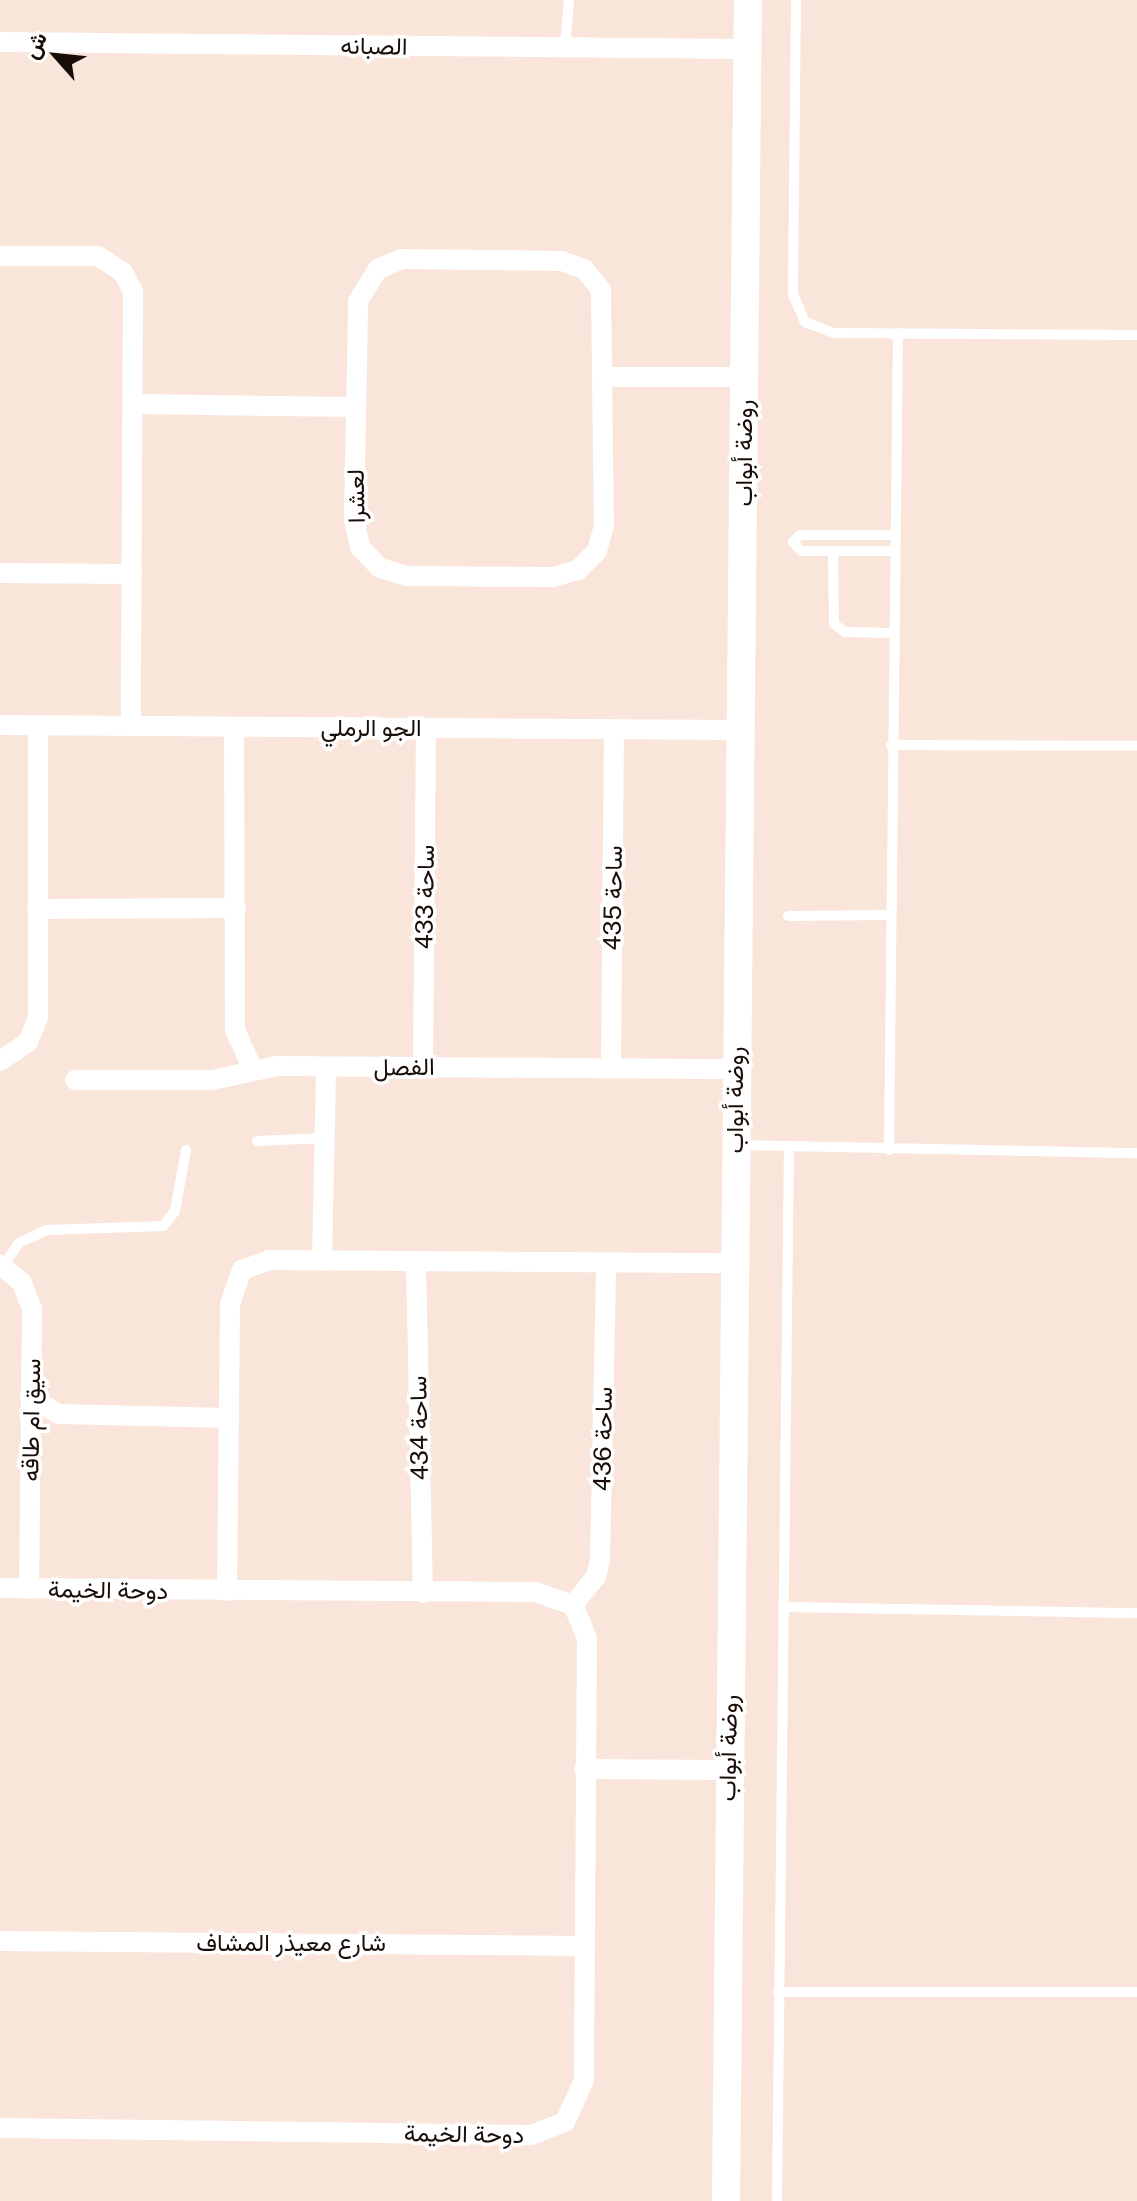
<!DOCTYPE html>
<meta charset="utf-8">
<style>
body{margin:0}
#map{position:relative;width:1137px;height:2201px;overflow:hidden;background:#fae5da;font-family:"Public Sans",Vazirmatn,sans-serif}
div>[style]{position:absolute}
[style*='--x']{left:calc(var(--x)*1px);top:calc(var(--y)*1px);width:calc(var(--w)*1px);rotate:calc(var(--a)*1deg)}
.lane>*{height:10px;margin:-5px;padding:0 5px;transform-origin:5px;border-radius:5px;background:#fff}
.street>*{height:20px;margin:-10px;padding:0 10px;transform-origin:10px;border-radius:10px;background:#fff}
.secondary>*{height:28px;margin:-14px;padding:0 14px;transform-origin:14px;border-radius:14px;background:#fff}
span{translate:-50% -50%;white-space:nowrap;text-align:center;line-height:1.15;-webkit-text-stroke:7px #fff;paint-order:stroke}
.street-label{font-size:24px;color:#180d07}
.north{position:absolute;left:16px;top:16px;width:80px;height:80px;-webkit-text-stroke:6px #fff;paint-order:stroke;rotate:297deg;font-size:22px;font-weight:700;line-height:32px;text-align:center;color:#180d07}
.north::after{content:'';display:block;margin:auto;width:28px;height:36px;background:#180d07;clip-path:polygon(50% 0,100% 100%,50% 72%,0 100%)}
</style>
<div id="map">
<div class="lane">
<div style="--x:796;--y:0;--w:294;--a:90.6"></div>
<div style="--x:793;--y:294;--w:30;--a:67"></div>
<div style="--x:805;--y:322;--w:31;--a:21"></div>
<div style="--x:834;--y:333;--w:303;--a:0.4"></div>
<div style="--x:565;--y:47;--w:47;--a:-85.1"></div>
<div style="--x:833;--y:551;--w:73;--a:89.2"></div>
<div style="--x:834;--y:624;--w:14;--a:36"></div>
<div style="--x:845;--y:632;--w:47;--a:1.2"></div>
<div style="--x:894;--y:551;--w:93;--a:180"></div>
<div style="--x:801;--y:551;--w:12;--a:-132"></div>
<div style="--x:793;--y:542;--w:10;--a:-45"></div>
<div style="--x:800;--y:535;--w:94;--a:0"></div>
<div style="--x:891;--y:745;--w:246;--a:0.2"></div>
<div style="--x:788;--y:916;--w:102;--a:-0.6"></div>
<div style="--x:257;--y:1141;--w:68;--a:-2.5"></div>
<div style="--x:739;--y:1145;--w:398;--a:1.2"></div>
<div style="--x:889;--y:1150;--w:817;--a:-89.37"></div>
<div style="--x:3;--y:1266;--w:28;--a:-55"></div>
<div style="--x:19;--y:1243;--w:31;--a:-25"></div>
<div style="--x:47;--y:1230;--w:116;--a:-2"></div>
<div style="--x:163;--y:1226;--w:19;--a:-51"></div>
<div style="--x:175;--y:1211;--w:62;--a:-79.8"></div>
<div style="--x:783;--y:1607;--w:354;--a:1"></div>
<div style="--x:778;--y:1992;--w:359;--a:0"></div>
<div style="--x:777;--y:2201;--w:1053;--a:-89.35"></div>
</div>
<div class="street">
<div style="--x:0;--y:42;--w:748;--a:0.54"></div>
<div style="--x:0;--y:256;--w:98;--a:0"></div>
<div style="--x:98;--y:256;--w:30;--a:33"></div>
<div style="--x:123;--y:272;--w:22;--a:63"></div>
<div style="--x:133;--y:292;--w:434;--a:90.3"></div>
<div style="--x:401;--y:259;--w:161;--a:0.7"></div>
<div style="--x:562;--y:261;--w:25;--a:21"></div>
<div style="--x:585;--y:270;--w:26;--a:51"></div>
<div style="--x:601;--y:290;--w:236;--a:89.3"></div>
<div style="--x:604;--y:526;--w:26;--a:106"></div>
<div style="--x:597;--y:551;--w:27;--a:135"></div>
<div style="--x:578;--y:570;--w:26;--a:164"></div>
<div style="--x:553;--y:577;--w:146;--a:-179.6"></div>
<div style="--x:407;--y:576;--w:28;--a:-163"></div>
<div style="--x:380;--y:568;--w:29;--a:-134"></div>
<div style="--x:360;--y:547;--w:29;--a:-102"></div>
<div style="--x:354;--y:519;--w:218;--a:-88.9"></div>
<div style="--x:358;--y:301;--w:38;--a:-58"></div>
<div style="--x:378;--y:269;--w:25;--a:-23"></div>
<div style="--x:604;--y:377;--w:141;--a:0"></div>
<div style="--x:134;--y:404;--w:222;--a:0.8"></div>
<div style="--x:0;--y:573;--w:132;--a:0.4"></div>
<div style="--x:0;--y:725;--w:743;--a:0.39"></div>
<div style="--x:234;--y:727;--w:303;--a:89.8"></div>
<div style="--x:235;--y:1030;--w:44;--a:65.8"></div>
<div style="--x:37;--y:909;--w:199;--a:-0.3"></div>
<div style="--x:0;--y:1061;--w:34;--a:-34"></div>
<div style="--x:28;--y:1042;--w:27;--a:-68"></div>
<div style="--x:38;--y:1017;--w:291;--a:-90"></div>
<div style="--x:423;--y:1066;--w:338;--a:-89.5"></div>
<div style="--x:611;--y:1067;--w:337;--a:-89.5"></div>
<div style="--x:75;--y:1080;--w:137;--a:0"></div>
<div style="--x:212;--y:1080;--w:66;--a:-12.2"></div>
<div style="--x:277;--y:1066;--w:457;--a:0.4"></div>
<div style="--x:322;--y:1261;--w:193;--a:-88.8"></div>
<div style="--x:416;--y:1262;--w:331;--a:88.8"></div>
<div style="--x:0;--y:1265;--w:28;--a:39"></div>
<div style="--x:22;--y:1283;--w:28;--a:69"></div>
<div style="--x:32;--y:1309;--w:280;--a:90.6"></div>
<div style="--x:30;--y:1397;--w:33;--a:31"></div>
<div style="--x:58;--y:1414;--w:171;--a:1.3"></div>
<div style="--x:0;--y:1588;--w:535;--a:0.43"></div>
<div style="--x:535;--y:1592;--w:40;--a:18.9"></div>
<div style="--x:573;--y:1605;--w:36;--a:67"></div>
<div style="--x:587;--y:1638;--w:442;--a:90.4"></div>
<div style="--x:584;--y:2080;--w:46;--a:114.3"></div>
<div style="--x:565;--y:2122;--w:36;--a:159"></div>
<div style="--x:531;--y:2135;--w:531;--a:-179.24"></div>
<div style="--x:227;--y:1591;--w:287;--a:-89.4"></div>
<div style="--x:230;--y:1304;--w:36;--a:-71"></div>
<div style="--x:242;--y:1270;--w:29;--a:-20"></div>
<div style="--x:269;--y:1260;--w:467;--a:0.4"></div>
<div style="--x:573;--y:1605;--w:36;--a:-51"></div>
<div style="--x:596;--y:1577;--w:18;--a:-77"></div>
<div style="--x:600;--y:1559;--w:295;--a:-88.8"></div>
<div style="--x:584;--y:1769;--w:144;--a:0.4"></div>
<div style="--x:0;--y:1941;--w:583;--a:0.49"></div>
</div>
<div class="secondary">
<div style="--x:726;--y:2201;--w:2201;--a:-89.43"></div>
</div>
<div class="street-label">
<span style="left:374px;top:46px;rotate:1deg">الصبانه</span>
<span style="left:744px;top:453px;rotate:-90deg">روضة أبواب</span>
<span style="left:356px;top:496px;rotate:-91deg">لعشرا</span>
<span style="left:371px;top:728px">الجو الرملي</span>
<span style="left:425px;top:897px;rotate:-89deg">ساحة 433</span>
<span style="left:613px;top:898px;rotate:-89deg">ساحة 435</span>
<span style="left:404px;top:1067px;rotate:-1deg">الفصل</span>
<span style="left:735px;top:1100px;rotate:-90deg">روضة أبواب</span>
<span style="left:31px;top:1420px;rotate:-89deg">سيق ام طاقه</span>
<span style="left:419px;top:1428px;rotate:-91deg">ساحة 434</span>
<span style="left:603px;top:1439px;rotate:-89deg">ساحة 436</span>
<span style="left:108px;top:1590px;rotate:1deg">دوحة الخيمة</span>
<span style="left:728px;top:1748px;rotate:-89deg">روضة أبواب</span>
<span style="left:291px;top:1943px">شارع معيذر المشاف</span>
<span style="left:464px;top:2134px;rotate:1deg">دوحة الخيمة</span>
</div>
<div class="north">ش</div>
</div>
